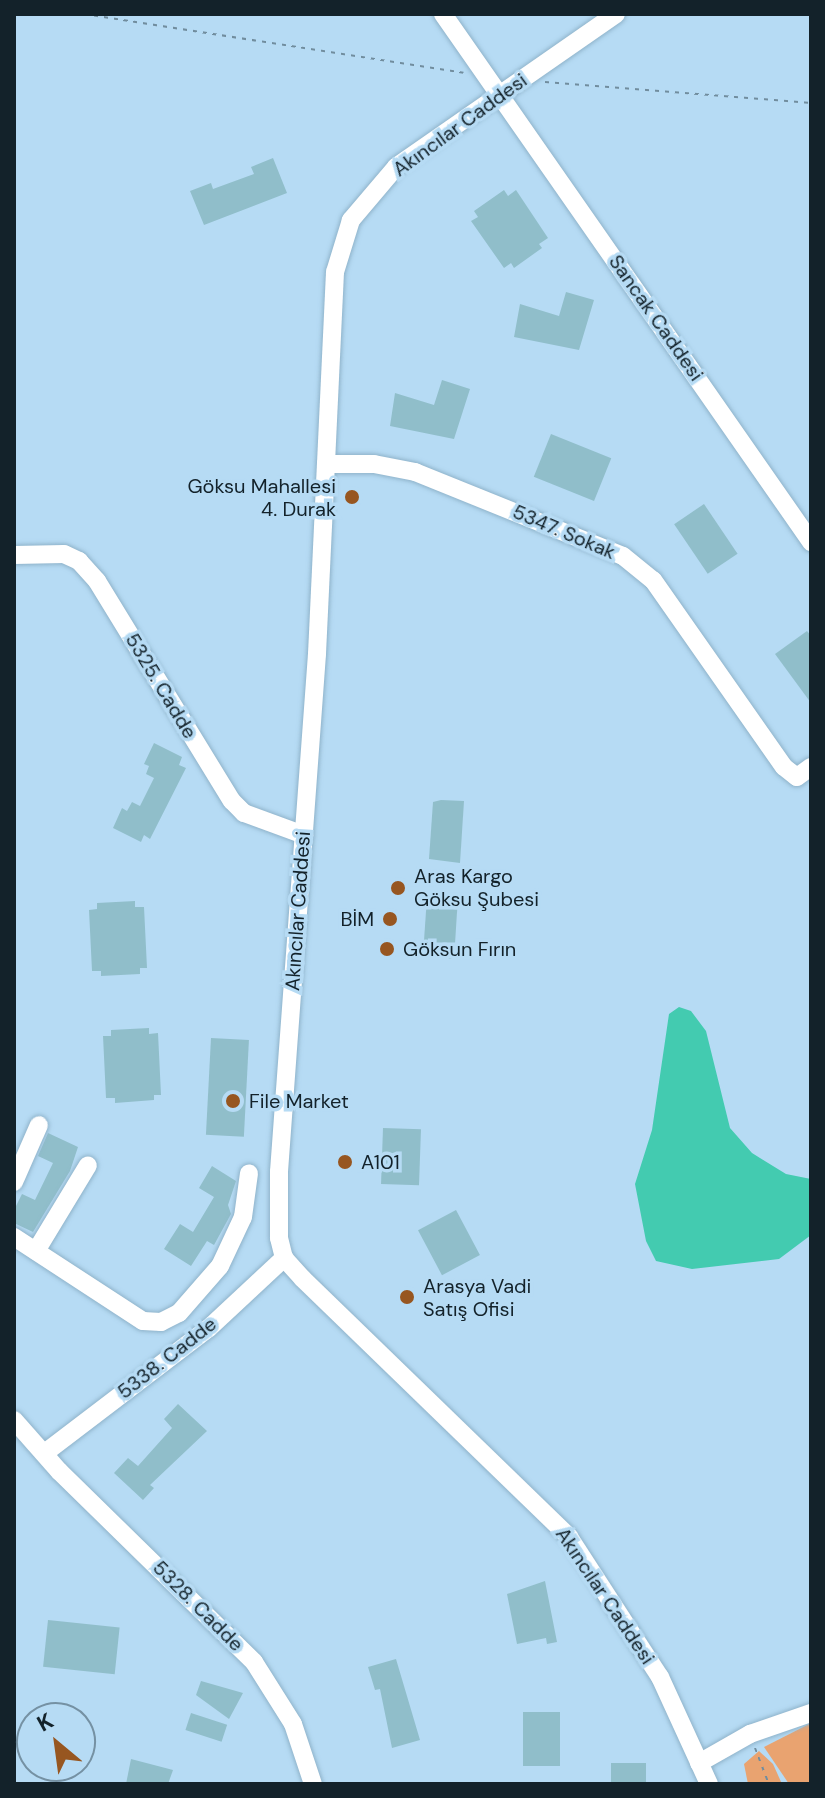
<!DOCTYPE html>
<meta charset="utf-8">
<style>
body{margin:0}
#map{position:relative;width:825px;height:1798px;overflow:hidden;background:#b6dbf4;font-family:"DM Sans",sans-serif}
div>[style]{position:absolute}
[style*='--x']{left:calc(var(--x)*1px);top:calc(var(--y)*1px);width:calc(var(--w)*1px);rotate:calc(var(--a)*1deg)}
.green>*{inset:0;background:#e9a370}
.water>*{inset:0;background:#43cbb0}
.building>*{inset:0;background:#90beca;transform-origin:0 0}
.path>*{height:2px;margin-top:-1px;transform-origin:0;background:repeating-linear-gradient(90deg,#718d9e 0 4px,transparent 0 10px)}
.roads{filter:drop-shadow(0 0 2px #8fb3ca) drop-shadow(0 0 2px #8fb3ca)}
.minor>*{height:18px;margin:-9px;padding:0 9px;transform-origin:9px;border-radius:9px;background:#fff}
.dots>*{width:22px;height:22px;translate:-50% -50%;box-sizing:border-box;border:4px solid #b6dbf4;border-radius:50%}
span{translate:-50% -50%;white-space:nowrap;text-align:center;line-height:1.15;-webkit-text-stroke:7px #b6dbf4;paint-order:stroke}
.street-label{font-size:20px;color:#13222a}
.poi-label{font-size:20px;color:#13222a}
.right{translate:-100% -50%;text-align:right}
.left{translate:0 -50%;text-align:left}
.frame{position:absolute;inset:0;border:16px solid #13222a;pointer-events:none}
.north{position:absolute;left:16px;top:1702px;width:80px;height:80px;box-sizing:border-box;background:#b6dbf4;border:2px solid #7591a3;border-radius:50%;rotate:331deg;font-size:22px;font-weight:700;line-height:32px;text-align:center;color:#13222a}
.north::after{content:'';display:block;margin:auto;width:28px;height:36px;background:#975620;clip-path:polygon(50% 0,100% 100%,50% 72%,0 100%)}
</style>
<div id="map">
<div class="green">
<div style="clip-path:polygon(811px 1723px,811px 1784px,789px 1784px,764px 1747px)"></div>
<div style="clip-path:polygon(759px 1751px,773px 1764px,782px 1784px,748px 1784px,744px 1764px)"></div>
</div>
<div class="water">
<div style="clip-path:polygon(679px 1007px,691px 1011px,706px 1031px,730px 1128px,752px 1153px,786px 1174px,811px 1179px,811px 1235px,779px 1259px,692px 1269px,656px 1261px,646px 1241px,635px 1184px,652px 1130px,669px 1014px)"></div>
</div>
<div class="building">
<div style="clip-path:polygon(273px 158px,287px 193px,204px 225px,190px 191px,211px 183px,213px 189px,254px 174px,251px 167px)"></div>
<div style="clip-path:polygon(504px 190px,508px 196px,516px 190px,548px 238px,539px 244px,542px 248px,514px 268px,511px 263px,504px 268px,471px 221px,478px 217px,474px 211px)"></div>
<div style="clip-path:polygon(566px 292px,594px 300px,579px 350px,514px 337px,520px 304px,559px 316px)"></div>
<div style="clip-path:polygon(442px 380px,470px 389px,454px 439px,390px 426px,395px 393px,434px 405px)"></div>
<div style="left:551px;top:434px;width:65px;height:46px;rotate:22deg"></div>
<div style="left:704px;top:504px;width:60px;height:36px;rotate:56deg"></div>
<div style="clip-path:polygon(807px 631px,811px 636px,811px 703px,775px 654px)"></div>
<div style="clip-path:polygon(154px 743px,182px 757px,179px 765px,186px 768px,150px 839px,144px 835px,141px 842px,113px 828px,122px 808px,127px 811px,132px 802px,140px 806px,154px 778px,146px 774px,149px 766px,144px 764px)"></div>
<div style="clip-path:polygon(441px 800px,464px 801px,460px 863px,429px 859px,433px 802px)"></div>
<div style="clip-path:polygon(435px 895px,458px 897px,454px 959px,423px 955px,427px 897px)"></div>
<div style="clip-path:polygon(135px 901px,135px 907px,144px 907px,147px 968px,140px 968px,140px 974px,101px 976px,101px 971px,92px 971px,89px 910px,97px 909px,97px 903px)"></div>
<div style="clip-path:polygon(149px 1028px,149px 1034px,158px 1033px,161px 1095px,154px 1095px,154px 1100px,115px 1103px,115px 1098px,106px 1098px,103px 1036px,111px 1036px,111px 1030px)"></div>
<div style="left:211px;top:1038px;width:38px;height:97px;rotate:3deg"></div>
<div style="left:383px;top:1128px;width:38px;height:56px;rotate:2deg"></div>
<div style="clip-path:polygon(48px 1133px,78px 1147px,70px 1171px,33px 1232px,14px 1223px,14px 1210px,22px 1194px,35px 1200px,53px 1163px,38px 1156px)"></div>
<div style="clip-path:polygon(212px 1166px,236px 1181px,228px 1205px,231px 1214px,214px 1245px,207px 1241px,191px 1266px,164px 1249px,180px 1224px,193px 1232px,214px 1197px,199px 1188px)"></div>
<div style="left:456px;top:1210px;width:51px;height:43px;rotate:62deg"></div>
<div style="clip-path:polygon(178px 1404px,207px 1431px,150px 1485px,154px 1488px,143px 1500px,114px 1473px,128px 1458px,138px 1466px,172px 1428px,164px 1419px)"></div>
<div style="clip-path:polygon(545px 1581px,557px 1642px,547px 1644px,546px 1638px,517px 1644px,507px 1594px)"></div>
<div style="left:48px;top:1620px;width:72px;height:47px;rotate:6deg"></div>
<div style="clip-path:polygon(396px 1659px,420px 1740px,392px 1748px,380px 1689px,375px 1690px,368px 1667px)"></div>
<div style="clip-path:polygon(201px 1681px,243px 1693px,229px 1719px,196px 1695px)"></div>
<div style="left:523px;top:1712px;width:37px;height:54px"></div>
<div style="left:191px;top:1713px;width:38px;height:18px;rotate:18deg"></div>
<div style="clip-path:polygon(131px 1759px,173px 1770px,168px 1784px,126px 1784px)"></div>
<div style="left:646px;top:1763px;width:21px;height:35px;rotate:90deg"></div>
</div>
<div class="path">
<div style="--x:84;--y:14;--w:384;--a:8.8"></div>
<div style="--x:545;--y:82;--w:267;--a:4.5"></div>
<div style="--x:755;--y:1748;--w:39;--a:69"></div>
</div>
<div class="roads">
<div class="minor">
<div style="--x:443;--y:14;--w:644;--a:55.12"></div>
<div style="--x:616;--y:14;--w:268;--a:145.2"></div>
<div style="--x:396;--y:167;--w:70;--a:130.3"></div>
<div style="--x:351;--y:220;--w:54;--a:107.1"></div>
<div style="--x:335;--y:272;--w:382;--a:92.7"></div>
<div style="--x:317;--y:654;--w:519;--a:94.2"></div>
<div style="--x:279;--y:1172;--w:66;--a:90"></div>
<div style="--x:279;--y:1238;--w:21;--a:76"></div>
<div style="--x:284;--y:1258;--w:28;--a:48"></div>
<div style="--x:303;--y:1279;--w:371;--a:44.1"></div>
<div style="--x:569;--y:1537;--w:167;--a:57"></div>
<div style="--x:660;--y:1677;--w:118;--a:65.4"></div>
<div style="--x:326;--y:464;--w:48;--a:0"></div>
<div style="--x:374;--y:464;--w:42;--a:11"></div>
<div style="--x:415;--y:472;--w:224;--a:22"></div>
<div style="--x:623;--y:556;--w:38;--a:39"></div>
<div style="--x:653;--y:580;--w:228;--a:55"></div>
<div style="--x:784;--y:767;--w:16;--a:38"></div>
<div style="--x:797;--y:777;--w:17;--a:-36"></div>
<div style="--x:14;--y:555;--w:50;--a:-1.1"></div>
<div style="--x:64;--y:554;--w:17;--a:25"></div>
<div style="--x:79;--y:561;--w:27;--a:48"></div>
<div style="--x:97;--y:581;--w:258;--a:58.5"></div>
<div style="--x:232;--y:801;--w:17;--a:45"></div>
<div style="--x:244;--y:813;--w:64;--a:20.1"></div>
<div style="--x:14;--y:1182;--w:62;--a:-66.3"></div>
<div style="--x:14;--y:1237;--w:154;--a:33.1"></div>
<div style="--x:143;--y:1321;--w:18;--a:3"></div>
<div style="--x:161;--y:1322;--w:20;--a:-27"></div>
<div style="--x:179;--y:1313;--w:62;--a:-48.9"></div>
<div style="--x:220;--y:1266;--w:54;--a:-64.9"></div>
<div style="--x:243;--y:1217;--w:44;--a:-82.2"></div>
<div style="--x:36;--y:1251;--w:100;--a:-58.8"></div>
<div style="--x:14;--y:1420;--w:68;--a:48.6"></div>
<div style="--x:59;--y:1471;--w:273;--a:44.4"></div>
<div style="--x:254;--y:1662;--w:73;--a:57.8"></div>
<div style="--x:293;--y:1724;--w:63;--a:71.6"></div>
<div style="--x:46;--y:1452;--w:205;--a:-37.3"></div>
<div style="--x:209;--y:1328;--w:103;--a:-43"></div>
<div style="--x:699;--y:1763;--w:59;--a:-29.6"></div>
<div style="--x:750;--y:1734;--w:65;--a:-19"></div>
</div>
</div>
<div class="dots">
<div style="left:352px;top:497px;background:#975620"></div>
<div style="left:398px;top:888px;background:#975620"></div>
<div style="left:390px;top:919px;background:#975620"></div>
<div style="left:387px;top:949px;background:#975620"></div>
<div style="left:233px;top:1101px;background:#975620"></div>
<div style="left:345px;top:1162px;background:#975620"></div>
<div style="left:407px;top:1297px;background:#975620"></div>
</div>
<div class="street-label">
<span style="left:460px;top:125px;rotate:-36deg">Akıncılar Caddesi</span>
<span style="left:656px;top:318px;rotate:55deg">Sancak Caddesi</span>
<span style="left:564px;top:532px;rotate:23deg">5347. Sokak</span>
<span style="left:161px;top:686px;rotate:59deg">5325. Cadde</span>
<span style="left:298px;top:911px;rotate:-86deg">Akıncılar Caddesi</span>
<span style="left:167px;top:1358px;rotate:-38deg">5338. Cadde</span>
<span style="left:605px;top:1596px;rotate:56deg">Akıncılar Caddesi</span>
<span style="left:198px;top:1606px;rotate:45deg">5328. Cadde</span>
</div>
<div class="poi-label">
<span class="right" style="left:336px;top:498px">Göksu Mahallesi<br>4. Durak</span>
<span class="left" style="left:414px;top:888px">Aras Kargo<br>Göksu Şubesi</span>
<span class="right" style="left:374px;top:919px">BİM</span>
<span class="left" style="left:403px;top:949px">Göksun Fırın</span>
<span class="left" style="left:249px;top:1101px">File Market</span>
<span class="left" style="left:361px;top:1162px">A101</span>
<span class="left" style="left:423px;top:1298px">Arasya Vadi<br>Satış Ofisi</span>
</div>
<div class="frame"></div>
<div class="north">K</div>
</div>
